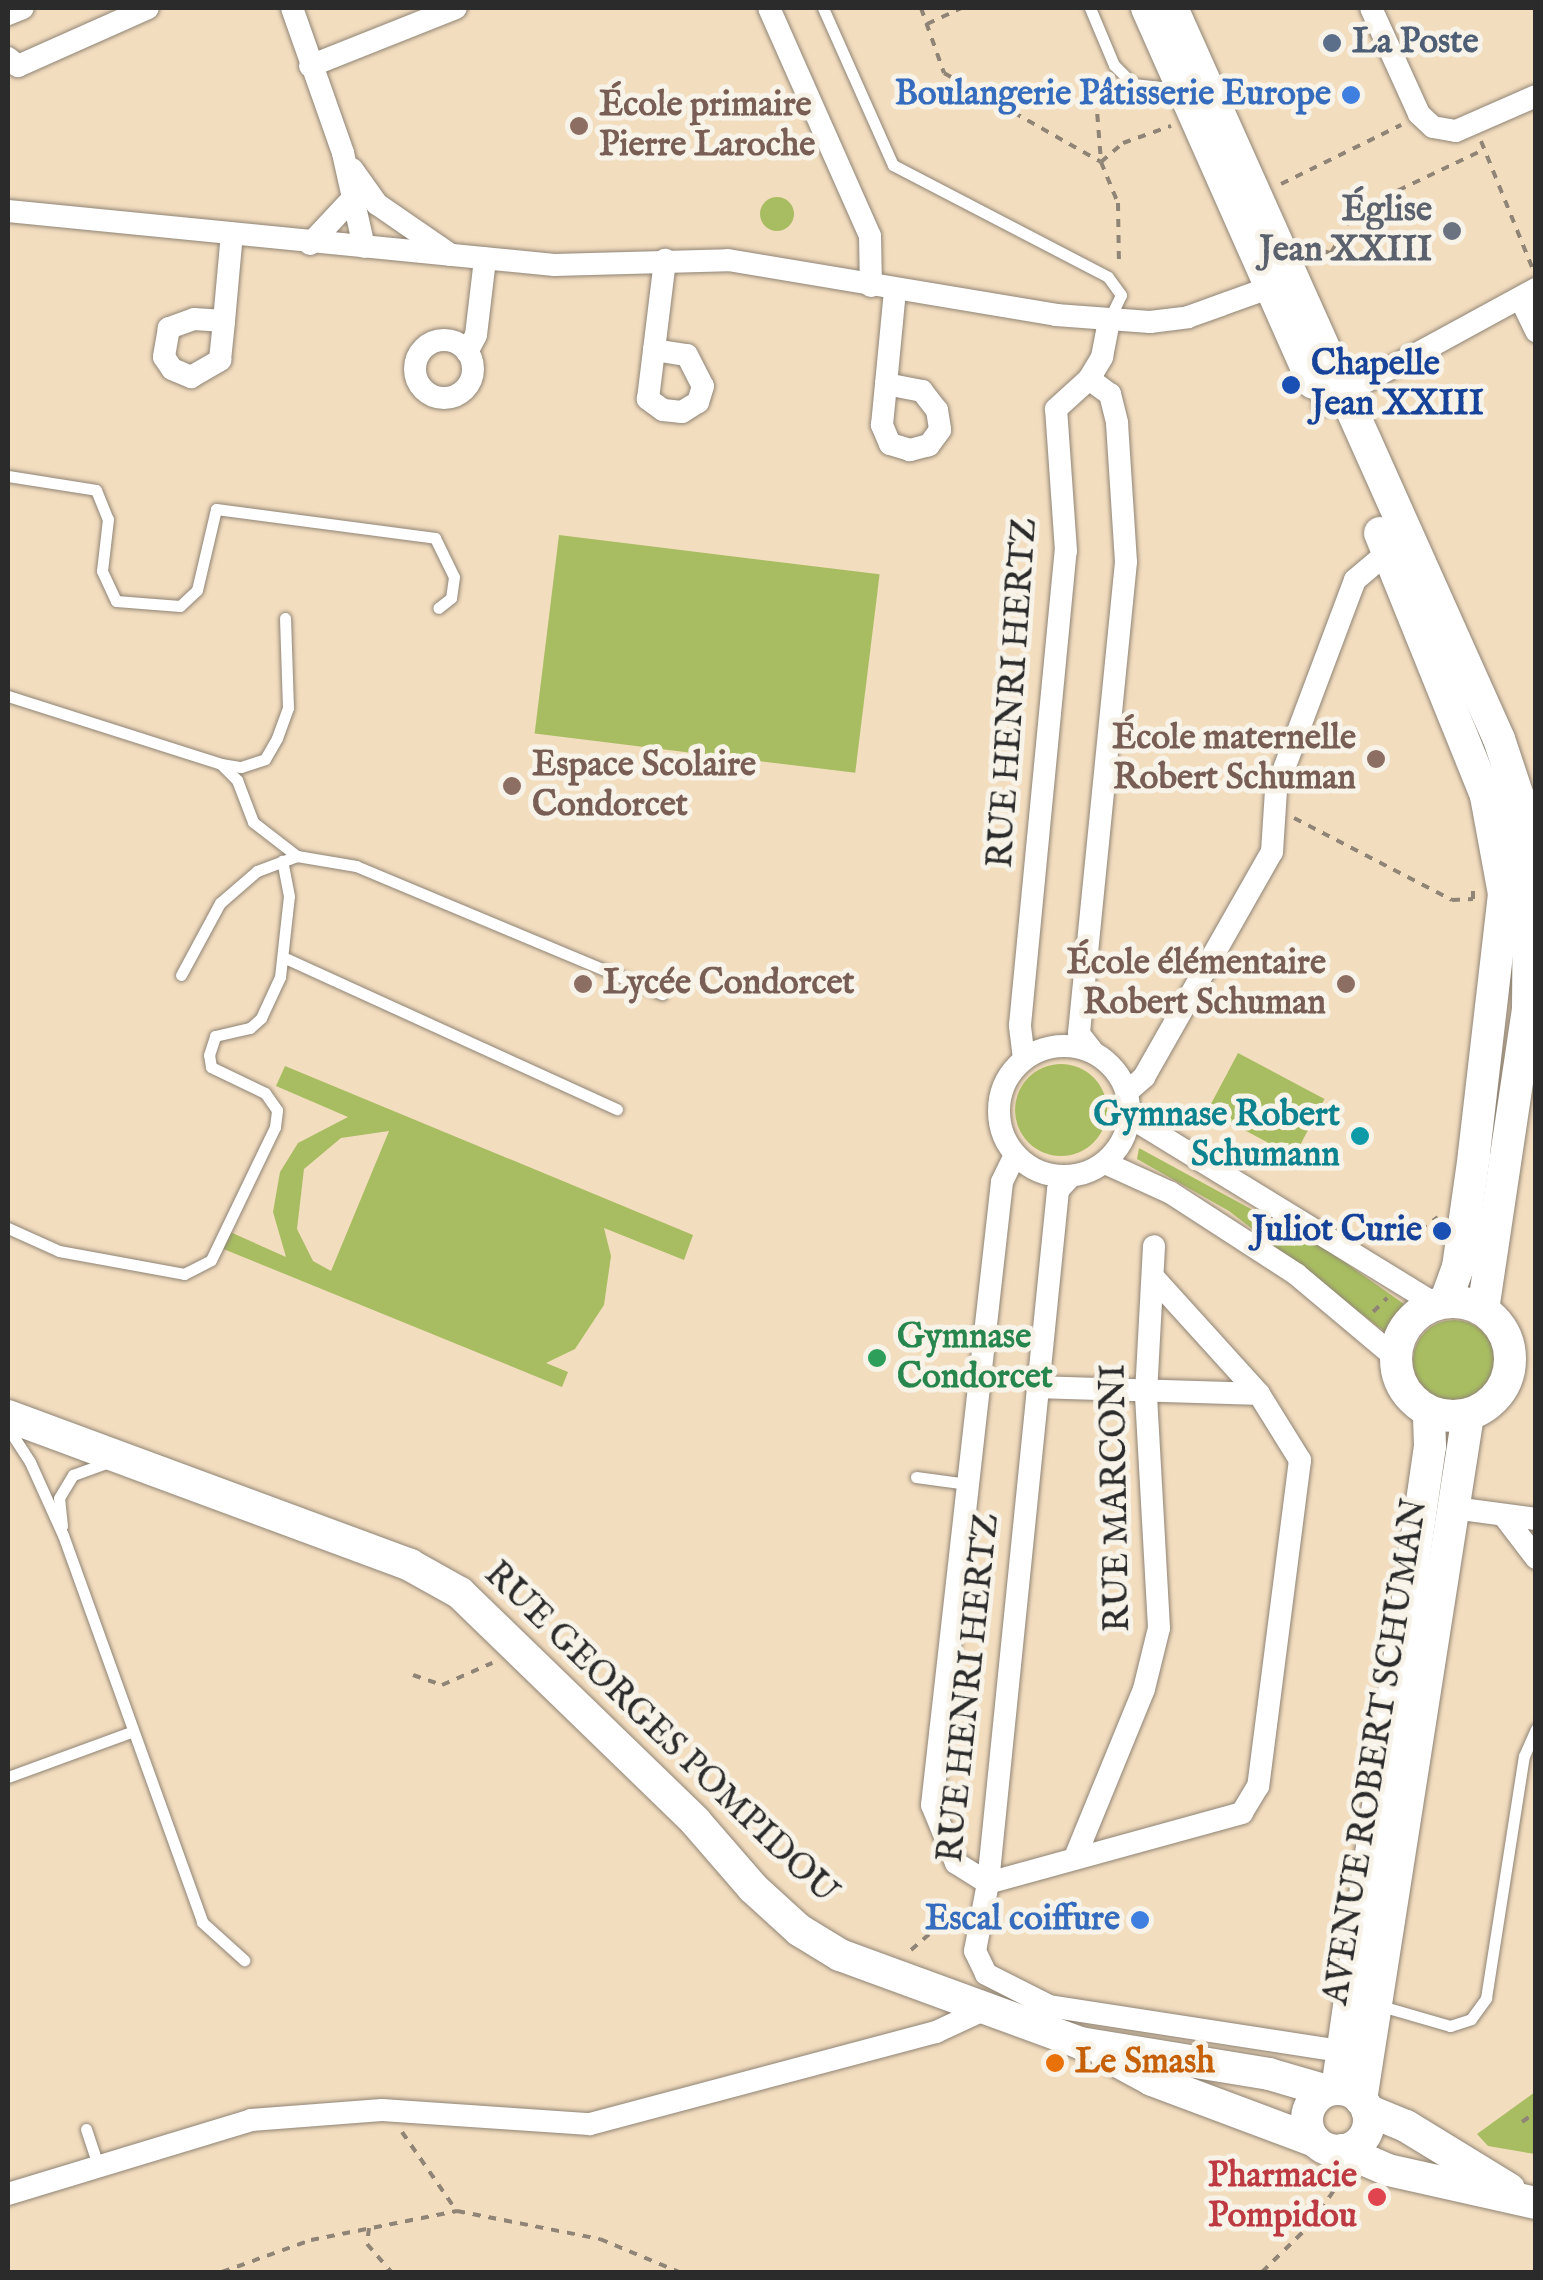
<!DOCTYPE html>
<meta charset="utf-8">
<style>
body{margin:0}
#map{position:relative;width:1543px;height:2280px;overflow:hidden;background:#f3ddbf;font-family:"IM FELL English",serif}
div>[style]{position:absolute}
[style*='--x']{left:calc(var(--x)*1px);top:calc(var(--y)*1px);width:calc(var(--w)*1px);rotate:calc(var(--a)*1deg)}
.green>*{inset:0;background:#a8bd61;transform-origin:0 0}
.round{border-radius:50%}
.path>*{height:4px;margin-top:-2px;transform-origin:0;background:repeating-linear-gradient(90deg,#8f8475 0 8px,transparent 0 16px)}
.roads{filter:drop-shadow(0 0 2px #8f8475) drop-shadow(0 0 2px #8f8475)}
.service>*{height:11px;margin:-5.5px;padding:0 5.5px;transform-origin:5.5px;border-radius:5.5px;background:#fff}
.minor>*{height:22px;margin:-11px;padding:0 11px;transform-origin:11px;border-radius:11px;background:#fff}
.minor>.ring{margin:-11px;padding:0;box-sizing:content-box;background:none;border:22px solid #fff;border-radius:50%}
.secondary>*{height:32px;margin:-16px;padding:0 16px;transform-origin:16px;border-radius:16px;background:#fff}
.secondary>.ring{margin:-16px;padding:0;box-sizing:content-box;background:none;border:32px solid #fff;border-radius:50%}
.dots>*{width:28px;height:28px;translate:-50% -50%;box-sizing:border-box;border:5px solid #f7f3e8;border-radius:50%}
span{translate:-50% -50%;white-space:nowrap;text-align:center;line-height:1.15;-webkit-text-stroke:10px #f7f3e8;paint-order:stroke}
.service-label{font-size:35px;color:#4e5e75;font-weight:700}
.left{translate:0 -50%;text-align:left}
.shop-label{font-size:35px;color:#366cbe;font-weight:700}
.right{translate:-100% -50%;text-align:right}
.education-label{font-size:35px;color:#785e54;font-weight:700}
.worship-label{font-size:35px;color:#5b616d;font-weight:700}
.transit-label{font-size:35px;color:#164399;font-weight:700}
.street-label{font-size:35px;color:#2b2b2b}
.culture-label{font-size:35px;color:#0d838f;font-weight:700}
.leisure-label{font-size:35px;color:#27864d;font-weight:700}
.food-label{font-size:35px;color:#c56008;font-weight:700}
.health-label{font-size:35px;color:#be3a42;font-weight:700}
.frame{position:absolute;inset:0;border:10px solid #2b2b2b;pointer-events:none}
</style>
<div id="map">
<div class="green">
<div class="round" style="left:760px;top:197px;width:34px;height:34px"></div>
<div style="left:559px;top:535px;width:323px;height:200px;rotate:7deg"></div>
<div style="left:1238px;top:1053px;width:98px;height:65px;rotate:28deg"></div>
<div class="round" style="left:1015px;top:1064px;width:92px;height:92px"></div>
<div style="clip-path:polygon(evenodd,285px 1066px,693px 1235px,684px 1260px,604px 1228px,611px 1256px,604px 1305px,575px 1349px,546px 1363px,568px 1372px,562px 1387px,221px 1248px,228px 1231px,286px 1257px,273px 1212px,280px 1172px,298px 1143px,348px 1117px,276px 1086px,285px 1066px,389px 1131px,331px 1271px,313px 1261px,297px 1229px,304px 1169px,341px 1138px,389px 1131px)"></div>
<div style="clip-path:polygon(1139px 1148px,1330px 1252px,1404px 1304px,1385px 1332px,1229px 1211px,1137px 1159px)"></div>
<div class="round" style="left:1413px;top:1320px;width:82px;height:82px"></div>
<div style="clip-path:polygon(1535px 2092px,1535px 2154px,1488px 2146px,1477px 2134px)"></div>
</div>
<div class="path">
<div style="--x:921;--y:8;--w:69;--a:70.5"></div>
<div style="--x:944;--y:73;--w:180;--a:29.5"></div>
<div style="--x:1101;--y:162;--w:44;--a:67.5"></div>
<div style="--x:1118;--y:203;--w:63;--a:89.1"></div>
<div style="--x:927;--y:24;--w:38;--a:-25"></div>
<div style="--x:1106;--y:79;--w:21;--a:118"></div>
<div style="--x:1096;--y:98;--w:64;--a:85.5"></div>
<div style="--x:1101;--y:162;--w:29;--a:-41"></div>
<div style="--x:1123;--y:143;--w:51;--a:-19.5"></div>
<div style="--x:1481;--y:141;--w:136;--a:68"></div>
<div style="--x:1281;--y:184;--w:134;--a:-26.2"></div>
<div style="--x:1308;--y:247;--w:24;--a:15"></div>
<div style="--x:1331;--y:253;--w:48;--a:-60.3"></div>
<div style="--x:1355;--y:211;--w:144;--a:-25.5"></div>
<div style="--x:1294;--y:818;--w:178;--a:27.4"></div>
<div style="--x:1452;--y:900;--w:21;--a:-3"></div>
<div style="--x:1473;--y:899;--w:16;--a:-90"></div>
<div style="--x:1368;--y:1236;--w:52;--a:-6.6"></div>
<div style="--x:1420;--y:1230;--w:22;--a:-36"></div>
<div style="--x:1373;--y:1312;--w:20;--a:-45"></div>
<div style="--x:413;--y:1675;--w:31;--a:19"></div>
<div style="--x:442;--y:1685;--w:55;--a:-23.7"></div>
<div style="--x:911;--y:1950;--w:40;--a:-41"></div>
<div style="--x:1522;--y:2122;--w:17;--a:-36"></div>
<div style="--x:402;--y:2132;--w:95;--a:55.3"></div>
<div style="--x:369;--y:2228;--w:16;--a:97"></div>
<div style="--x:367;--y:2244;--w:37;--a:49"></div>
<div style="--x:222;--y:2272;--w:95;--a:-19.8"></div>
<div style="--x:311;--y:2240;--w:149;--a:-11.2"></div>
<div style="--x:457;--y:2211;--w:146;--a:11.1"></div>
<div style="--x:600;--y:2239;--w:86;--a:22.7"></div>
<div style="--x:1262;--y:2272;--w:69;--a:-44.4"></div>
<div style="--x:1311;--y:2224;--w:57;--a:-55.8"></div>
</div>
<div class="roads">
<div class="service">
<div style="--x:823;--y:8;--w:172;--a:66"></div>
<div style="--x:893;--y:165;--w:242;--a:27.5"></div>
<div style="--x:1108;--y:277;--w:22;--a:54"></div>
<div style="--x:1121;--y:295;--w:28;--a:116"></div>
<div style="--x:1090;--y:8;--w:62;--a:67.2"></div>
<div style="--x:1114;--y:65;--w:27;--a:45"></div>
<div style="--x:1133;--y:84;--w:46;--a:6.2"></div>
<div style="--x:8;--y:476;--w:89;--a:9"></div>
<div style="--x:96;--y:490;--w:31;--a:68"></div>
<div style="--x:108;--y:519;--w:52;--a:96.6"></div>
<div style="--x:102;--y:571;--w:33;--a:65"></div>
<div style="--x:116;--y:601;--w:64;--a:4.5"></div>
<div style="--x:180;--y:606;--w:23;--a:-43"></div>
<div style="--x:197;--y:590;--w:83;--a:-76.8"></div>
<div style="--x:216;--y:509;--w:221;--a:7.5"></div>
<div style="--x:435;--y:538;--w:43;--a:64"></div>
<div style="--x:454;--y:577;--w:21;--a:98"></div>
<div style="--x:451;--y:598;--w:16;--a:142"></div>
<div style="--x:8;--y:696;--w:224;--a:17.7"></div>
<div style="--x:221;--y:764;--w:23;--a:45"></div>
<div style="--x:237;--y:780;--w:45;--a:69.1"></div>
<div style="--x:253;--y:822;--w:56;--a:37.7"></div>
<div style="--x:221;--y:764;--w:20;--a:9"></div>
<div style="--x:241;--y:767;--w:25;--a:-18"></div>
<div style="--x:265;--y:759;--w:24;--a:-60"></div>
<div style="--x:277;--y:738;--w:32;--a:-70"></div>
<div style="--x:288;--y:708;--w:90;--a:-91.9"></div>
<div style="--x:283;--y:957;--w:367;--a:24.5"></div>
<div style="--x:181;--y:975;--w:82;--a:-61.6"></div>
<div style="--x:220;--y:903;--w:49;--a:-40.9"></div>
<div style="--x:257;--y:871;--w:43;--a:-20.6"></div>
<div style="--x:297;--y:856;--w:60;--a:9.6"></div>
<div style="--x:356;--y:866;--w:332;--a:22.7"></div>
<div style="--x:8;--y:1228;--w:56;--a:24.3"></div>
<div style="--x:59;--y:1251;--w:127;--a:10.4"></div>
<div style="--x:184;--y:1274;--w:30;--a:-27"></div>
<div style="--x:211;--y:1260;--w:148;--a:-64.3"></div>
<div style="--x:275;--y:1127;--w:17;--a:-83"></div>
<div style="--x:277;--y:1110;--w:21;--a:-125"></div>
<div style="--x:265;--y:1093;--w:60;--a:-154.3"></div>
<div style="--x:211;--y:1067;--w:12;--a:-99"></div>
<div style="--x:209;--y:1055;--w:20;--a:-72"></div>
<div style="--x:215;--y:1036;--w:36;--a:-13"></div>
<div style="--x:250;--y:1028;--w:15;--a:-42"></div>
<div style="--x:261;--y:1018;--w:45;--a:-65.1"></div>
<div style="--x:280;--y:977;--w:81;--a:-83.7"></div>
<div style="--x:289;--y:896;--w:36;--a:-101"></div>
<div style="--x:8;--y:1428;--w:40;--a:57.1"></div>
<div style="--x:30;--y:1462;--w:80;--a:65.7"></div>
<div style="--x:63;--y:1535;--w:411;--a:70.2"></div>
<div style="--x:202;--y:1922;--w:57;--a:42.1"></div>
<div style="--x:916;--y:1477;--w:52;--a:7.7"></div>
<div style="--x:62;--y:1526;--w:28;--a:-96"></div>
<div style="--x:59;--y:1498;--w:27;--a:-59"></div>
<div style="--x:73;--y:1475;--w:35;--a:-20"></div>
<div style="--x:8;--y:1777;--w:131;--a:-20.1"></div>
<div style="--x:1381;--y:2006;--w:72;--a:16.2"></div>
<div style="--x:1450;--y:2026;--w:22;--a:-18"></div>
<div style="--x:1471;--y:2019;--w:26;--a:-54"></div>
<div style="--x:1486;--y:1998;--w:245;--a:-81.1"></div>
<div style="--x:1524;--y:1756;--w:30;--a:-66"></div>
<div style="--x:86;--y:2129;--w:41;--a:71.6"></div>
</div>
<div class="minor">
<div style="--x:292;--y:8;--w:154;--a:70.6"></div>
<div style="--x:343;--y:153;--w:96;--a:77.4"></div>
<div style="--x:769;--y:8;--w:249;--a:66.1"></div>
<div style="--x:870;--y:236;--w:50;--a:88.9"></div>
<div style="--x:1371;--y:8;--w:116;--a:65.6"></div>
<div style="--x:1419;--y:114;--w:19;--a:43"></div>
<div style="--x:1433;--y:127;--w:23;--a:10"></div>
<div style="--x:1456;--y:131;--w:87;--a:-23.6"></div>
<div style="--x:8;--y:14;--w:16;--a:-22"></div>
<div style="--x:8;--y:58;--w:13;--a:39"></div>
<div style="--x:18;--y:66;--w:142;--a:-24"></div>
<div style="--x:310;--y:66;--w:157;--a:-21.7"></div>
<div style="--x:352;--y:169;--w:43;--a:54.5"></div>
<div style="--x:377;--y:204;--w:90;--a:34.6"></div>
<div style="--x:8;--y:211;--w:549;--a:5.65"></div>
<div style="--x:554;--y:265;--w:174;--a:-1.6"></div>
<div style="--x:728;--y:260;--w:333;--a:9.5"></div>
<div style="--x:1056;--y:315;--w:94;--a:4.3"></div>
<div style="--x:1150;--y:322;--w:38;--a:-7"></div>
<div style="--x:1188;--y:317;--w:103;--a:-19.8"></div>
<div style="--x:310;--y:244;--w:63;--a:-46.9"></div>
<div style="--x:1520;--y:298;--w:37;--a:64"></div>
<div style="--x:224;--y:321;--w:30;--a:-176"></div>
<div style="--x:194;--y:319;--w:27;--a:160"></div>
<div style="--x:169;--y:328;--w:29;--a:100"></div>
<div style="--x:164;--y:357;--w:14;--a:56"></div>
<div style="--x:172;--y:369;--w:21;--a:23"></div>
<div style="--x:191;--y:377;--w:34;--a:-30"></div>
<div style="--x:220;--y:360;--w:39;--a:-84"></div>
<div style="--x:224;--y:321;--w:88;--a:-84.8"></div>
<div class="ring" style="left:415px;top:340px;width:36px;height:36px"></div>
<div style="--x:654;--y:350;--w:33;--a:9"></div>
<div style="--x:687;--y:355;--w:35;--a:63"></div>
<div style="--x:703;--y:386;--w:17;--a:107"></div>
<div style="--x:698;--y:402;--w:19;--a:148"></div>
<div style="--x:682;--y:412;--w:19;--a:-174"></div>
<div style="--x:663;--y:410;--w:19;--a:-144"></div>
<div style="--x:648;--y:399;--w:49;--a:-83"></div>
<div style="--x:654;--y:350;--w:91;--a:-83"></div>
<div style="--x:467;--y:352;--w:19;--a:-62"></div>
<div style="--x:476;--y:335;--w:77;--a:-83.2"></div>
<div style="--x:1089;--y:379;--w:26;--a:36"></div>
<div style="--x:1110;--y:394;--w:30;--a:76"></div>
<div style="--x:1117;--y:423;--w:139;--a:86.3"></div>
<div style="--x:1126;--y:562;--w:474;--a:95.7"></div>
<div style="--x:1079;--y:1034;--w:23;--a:52"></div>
<div style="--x:1089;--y:379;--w:26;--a:-59"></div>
<div style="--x:1102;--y:357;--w:38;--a:-79"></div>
<div style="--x:886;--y:384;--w:37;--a:11"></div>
<div style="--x:922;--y:391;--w:24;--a:52"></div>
<div style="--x:937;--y:410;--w:20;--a:81"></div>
<div style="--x:940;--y:430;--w:19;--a:126"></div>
<div style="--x:929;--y:445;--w:20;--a:165"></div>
<div style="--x:910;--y:450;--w:21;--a:-163"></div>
<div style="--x:890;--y:444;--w:21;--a:-113"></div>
<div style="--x:882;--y:425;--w:41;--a:-84.4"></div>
<div style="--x:886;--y:384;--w:94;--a:-84.5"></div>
<div style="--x:1323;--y:405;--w:243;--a:-28.6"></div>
<div class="ring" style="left:999px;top:1046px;width:108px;height:108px"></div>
<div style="--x:1024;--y:1059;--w:34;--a:-97"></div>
<div style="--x:1020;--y:1025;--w:476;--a:-84.5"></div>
<div style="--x:1066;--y:551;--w:142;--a:-94"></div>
<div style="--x:1056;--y:409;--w:45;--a:-42.3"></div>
<div style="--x:1127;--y:1092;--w:23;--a:-41"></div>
<div style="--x:1144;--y:1077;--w:259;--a:-60.4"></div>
<div style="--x:1272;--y:852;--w:62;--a:-86.3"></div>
<div style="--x:1276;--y:790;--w:224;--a:-69.4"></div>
<div style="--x:1355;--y:580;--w:43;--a:-40.3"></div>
<div style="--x:1130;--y:1117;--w:358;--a:31.5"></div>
<div style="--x:1015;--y:1155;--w:30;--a:116"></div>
<div style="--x:1002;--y:1182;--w:627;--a:96.41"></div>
<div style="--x:932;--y:1805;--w:63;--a:67.5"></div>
<div style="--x:956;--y:1863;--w:38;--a:32"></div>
<div style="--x:988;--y:1883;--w:697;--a:-84.23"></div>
<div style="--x:1058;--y:1190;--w:18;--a:-47"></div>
<div style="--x:1105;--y:1163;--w:72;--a:24.4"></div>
<div style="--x:1171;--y:1193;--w:149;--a:32.9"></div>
<div style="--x:1296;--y:1274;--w:131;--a:40"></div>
<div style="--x:1154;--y:1278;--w:156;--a:47.8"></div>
<div style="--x:1259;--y:1394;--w:78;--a:58.2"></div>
<div style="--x:1300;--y:1460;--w:329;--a:97.3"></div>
<div style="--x:1258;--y:1786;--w:31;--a:121"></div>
<div style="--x:1242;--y:1813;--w:263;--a:164.6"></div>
<div style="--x:988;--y:1883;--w:69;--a:100.8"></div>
<div style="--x:975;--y:1951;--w:25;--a:64"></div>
<div style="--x:986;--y:1974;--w:71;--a:26.9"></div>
<div style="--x:1049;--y:2006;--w:281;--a:8.8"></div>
<div style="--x:1037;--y:1387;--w:222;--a:1.8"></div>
<div style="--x:1454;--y:1508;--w:83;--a:7.6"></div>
<div style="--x:1504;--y:1516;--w:53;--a:52.7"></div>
<div style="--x:1076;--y:1855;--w:179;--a:-67.7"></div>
<div style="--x:1144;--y:1689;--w:63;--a:-76.2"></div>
<div style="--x:1159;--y:1628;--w:234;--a:-93.2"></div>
<div style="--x:1146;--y:1394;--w:148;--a:-86.9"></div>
<div style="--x:8;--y:2194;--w:254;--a:-16.9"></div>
<div style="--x:251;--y:2120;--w:131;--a:-4.4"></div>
<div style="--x:382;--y:2110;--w:208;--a:3.9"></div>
<div style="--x:590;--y:2124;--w:358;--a:-14.9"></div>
<div style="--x:936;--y:2032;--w:50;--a:-25"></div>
</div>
<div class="secondary">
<div style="--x:1147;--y:8;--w:410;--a:66.1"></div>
<div style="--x:1172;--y:8;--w:801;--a:65.9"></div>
<div style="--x:1499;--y:739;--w:60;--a:71.6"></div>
<div style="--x:1518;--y:796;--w:98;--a:83.5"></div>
<div style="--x:1529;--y:893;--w:116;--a:90.5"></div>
<div style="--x:1528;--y:1009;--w:303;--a:98.5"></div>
<div style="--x:1380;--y:533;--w:284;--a:68"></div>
<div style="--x:1486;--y:796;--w:100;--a:79.6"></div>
<div style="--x:1504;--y:894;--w:263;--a:96.6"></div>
<div style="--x:1474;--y:1155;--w:113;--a:98.1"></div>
<div style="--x:1458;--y:1267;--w:37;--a:110"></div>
<div class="ring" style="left:1396px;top:1302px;width:82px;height:82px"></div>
<div style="--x:8;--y:1416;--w:429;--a:20.3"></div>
<div style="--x:410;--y:1565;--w:57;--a:29.2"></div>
<div style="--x:460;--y:1593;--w:327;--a:44.1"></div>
<div style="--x:695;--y:1821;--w:89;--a:49.1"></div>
<div style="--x:753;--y:1888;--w:62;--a:42.4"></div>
<div style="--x:799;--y:1930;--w:48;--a:31.4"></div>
<div style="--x:840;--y:1955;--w:256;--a:20.1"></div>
<div style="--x:1080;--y:2043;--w:192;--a:9.3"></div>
<div style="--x:1269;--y:2074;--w:60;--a:16.3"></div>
<div style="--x:1106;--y:2055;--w:52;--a:28.5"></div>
<div style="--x:1152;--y:2080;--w:174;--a:20.5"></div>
<div style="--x:1337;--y:2089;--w:650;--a:-81.77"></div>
<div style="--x:1430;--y:1446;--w:34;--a:-92"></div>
<div class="ring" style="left:1307px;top:2089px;width:30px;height:30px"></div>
<div style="--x:1361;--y:2100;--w:693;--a:-81.12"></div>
<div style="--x:1367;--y:2110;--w:42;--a:22.3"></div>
<div style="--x:1406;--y:2126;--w:121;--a:31.5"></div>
<div style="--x:1342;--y:2150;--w:50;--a:23.5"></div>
<div style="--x:1388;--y:2170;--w:152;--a:12.6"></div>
</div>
</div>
<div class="dots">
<div style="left:1332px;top:43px;background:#5c6f8a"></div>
<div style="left:1351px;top:95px;background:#3f7fe0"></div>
<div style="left:579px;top:126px;background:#8d6e63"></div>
<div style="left:1452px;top:231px;background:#6b7280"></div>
<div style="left:1291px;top:385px;background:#1a4fb4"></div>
<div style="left:1376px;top:759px;background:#8d6e63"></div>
<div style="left:512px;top:786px;background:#8d6e63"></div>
<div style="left:583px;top:984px;background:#8d6e63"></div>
<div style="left:1346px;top:984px;background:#8d6e63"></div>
<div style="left:1360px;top:1136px;background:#0f9aa8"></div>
<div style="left:1442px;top:1231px;background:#1a4fb4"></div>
<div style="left:877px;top:1358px;background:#2e9e5b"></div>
<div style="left:1140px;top:1920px;background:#3f7fe0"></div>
<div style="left:1055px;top:2063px;background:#e8710a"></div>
<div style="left:1377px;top:2197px;background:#e0444e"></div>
</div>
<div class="service-label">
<span class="left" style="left:1352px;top:43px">La Poste</span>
</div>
<div class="shop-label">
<span class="right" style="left:1331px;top:95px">Boulangerie Pâtisserie Europe</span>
<span class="right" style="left:1120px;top:1920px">Escal coiffure</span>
</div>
<div class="education-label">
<span class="left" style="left:599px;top:126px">École primaire<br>Pierre Laroche</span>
<span class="right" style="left:1356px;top:759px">École maternelle<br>Robert Schuman</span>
<span class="left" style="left:532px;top:786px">Espace Scolaire<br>Condorcet</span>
<span class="right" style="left:1326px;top:984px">École élémentaire<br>Robert Schuman</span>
<span class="left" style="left:603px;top:984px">Lycée Condorcet</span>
</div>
<div class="worship-label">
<span class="right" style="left:1432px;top:231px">Église<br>Jean XXIII</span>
</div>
<div class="transit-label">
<span class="left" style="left:1311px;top:385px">Chapelle<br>Jean XXIII</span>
<span class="right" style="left:1422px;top:1231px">Juliot Curie</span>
</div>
<div class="street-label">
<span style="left:1014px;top:693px;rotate:-86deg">RUE HENRI HERTZ</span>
<span style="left:1117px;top:1498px;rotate:-91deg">RUE MARCONI</span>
<span style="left:970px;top:1688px;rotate:-84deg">RUE HENRI HERTZ</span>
<span style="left:660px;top:1734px;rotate:44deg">RUE GEORGES POMPIDOU</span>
<span style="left:1377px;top:1752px;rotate:-81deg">AVENUE ROBERT SCHUMAN</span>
</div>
<div class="culture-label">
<span class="right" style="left:1340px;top:1136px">Gymnase Robert<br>Schumann</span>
</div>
<div class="leisure-label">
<span class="left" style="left:897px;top:1358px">Gymnase<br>Condorcet</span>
</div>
<div class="food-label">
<span class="left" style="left:1075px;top:2063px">Le Smash</span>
</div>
<div class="health-label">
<span class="right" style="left:1357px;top:2197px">Pharmacie<br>Pompidou</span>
</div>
<div class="frame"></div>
</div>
